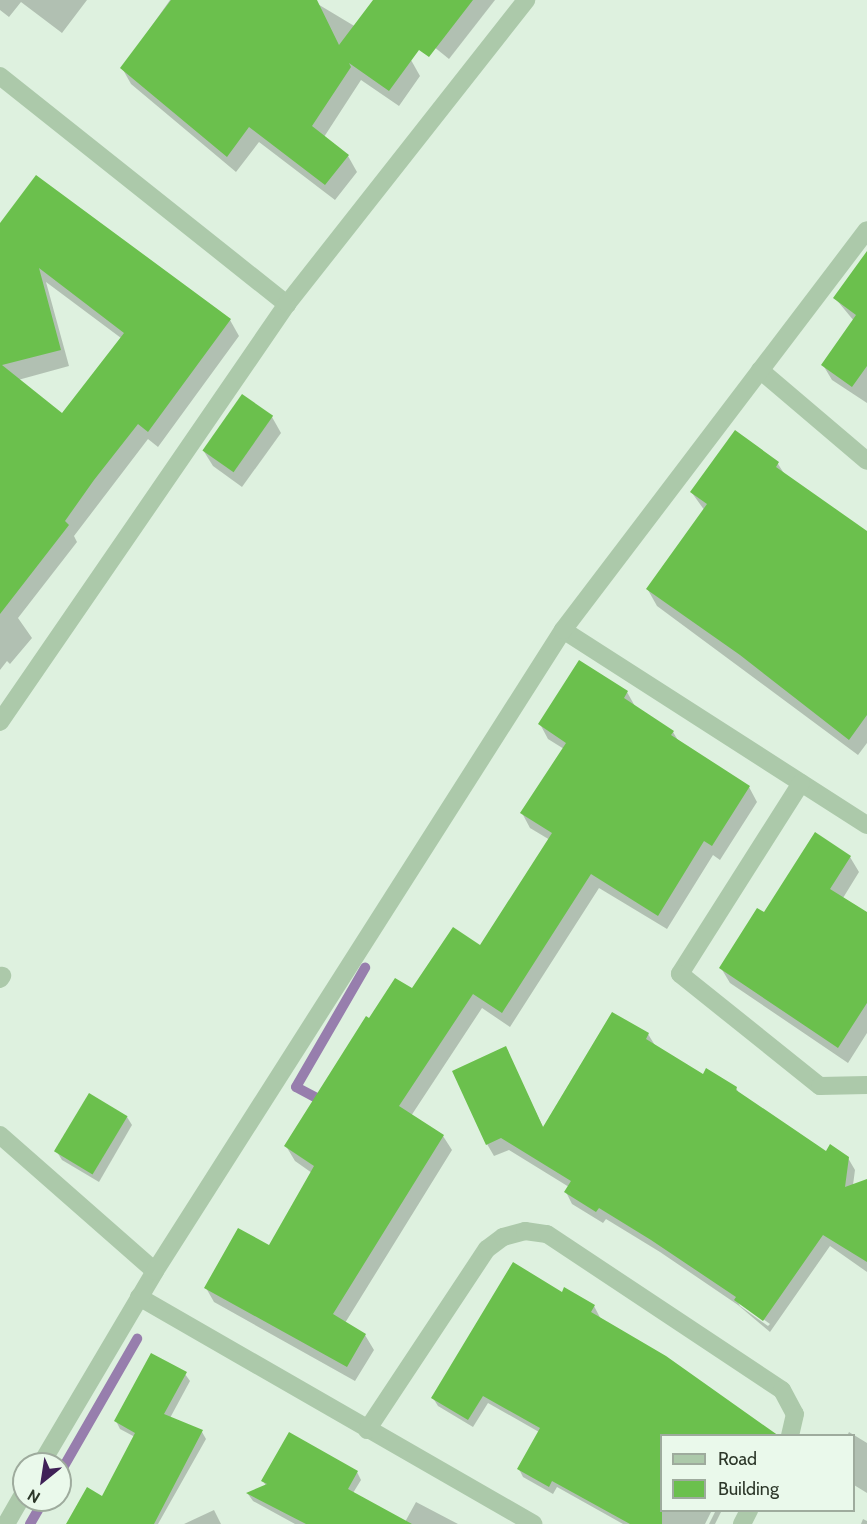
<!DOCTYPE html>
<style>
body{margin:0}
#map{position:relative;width:867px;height:1524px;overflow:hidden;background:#def1df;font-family:Cabin,sans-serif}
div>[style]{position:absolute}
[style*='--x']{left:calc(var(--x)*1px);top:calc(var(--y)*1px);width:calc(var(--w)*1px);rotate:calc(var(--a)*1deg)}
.shadow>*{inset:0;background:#0003}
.stream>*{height:10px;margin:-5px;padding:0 5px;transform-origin:5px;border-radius:5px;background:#977ead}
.building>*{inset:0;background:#6bc04d;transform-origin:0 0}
.minor>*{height:18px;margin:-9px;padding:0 9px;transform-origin:9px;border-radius:9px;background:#acc9aa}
span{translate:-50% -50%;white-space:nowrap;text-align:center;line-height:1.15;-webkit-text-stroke:5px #eaf9eb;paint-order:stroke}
.legend{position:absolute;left:660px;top:1434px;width:195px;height:78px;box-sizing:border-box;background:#eaf9eb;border:2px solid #9eab9d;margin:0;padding:8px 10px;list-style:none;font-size:18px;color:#2c3729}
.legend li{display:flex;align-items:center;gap:12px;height:30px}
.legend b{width:30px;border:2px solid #9eab9d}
.north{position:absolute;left:12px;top:1452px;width:60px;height:60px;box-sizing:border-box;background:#eaf9eb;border:2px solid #9eab9d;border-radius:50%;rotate:210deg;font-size:16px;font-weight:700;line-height:24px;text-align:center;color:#2c3729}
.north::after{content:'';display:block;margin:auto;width:21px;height:27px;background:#3f2157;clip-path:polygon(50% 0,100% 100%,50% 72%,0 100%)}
</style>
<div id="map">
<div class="shadow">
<div style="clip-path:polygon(0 0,87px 0,62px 33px,21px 2px,9px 17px,0 10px)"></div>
<div style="clip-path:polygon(170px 0,311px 0,411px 60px,420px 76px,399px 106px,361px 80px,324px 137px,348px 156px,357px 172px,335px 200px,259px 142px,236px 172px,131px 84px,122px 68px)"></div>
<div style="clip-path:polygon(376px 0,495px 0,449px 59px)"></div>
<div style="clip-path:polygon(evenodd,0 225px,230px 320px,239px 336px,158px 447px,148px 439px,74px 536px,77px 542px,18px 618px,32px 638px,10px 664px,7px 661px,0 670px,0 225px,46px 282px,121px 338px,63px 416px,18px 380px,69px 366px,46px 282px)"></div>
<div style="clip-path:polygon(867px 254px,867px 403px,832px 380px,823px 365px,854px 321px,835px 298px)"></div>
<div style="clip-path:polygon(272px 417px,281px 433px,242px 487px,213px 466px,203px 450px)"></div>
<div style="clip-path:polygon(735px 432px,778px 464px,785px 475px,867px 533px,867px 743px,858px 755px,657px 606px,648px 590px,705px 511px,692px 493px)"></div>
<div style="clip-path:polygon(627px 692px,636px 708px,673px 732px,679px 742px,749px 787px,757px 802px,720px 860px,713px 855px,667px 929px,599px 888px,510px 1027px,482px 1008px,411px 1116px,443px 1136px,452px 1150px,345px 1323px,365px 1335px,374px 1350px,355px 1381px,214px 1302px,206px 1288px,269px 1247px,312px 1173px,295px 1161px,286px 1146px,369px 1020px,481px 947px,550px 840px,530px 828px,522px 813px,564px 749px,548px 739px,540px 724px)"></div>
<div style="clip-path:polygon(850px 857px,859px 872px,843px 898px,867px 914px,867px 1033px,848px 1063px,730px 983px,721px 968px,764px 914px)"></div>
<div style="clip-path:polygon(evenodd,648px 1034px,656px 1047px,703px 1076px,736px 1088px,740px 1095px,826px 1153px,848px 1158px,855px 1170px,853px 1185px,867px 1180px,867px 1272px,830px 1246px,770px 1332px,738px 1305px,660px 1252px,606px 1219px,603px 1223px,572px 1204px,566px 1192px,569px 1187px,509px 1150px,494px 1156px,487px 1144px,505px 1048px,544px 1129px,648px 1034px,737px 1300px,770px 1324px,768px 1326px,740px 1306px,737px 1300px)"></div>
<div style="clip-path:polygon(127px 1117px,132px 1125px,99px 1182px,62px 1160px,57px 1152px)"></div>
<div style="clip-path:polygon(562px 1294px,594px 1306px,662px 1436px,662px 1510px,712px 1510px,705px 1524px,623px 1524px,557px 1487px,553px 1494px,523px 1477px,519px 1469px,539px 1432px,488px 1403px,473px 1427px,438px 1406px,433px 1398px)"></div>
<div style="clip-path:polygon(185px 1374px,190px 1381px,170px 1418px,202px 1432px,206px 1439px,158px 1524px,68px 1524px,102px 1498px,135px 1437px,120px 1429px,116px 1421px)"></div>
<div style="clip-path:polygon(849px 1432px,867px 1443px,867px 1493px,854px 1485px,854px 1436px,847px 1436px)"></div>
<div style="clip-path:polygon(357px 1472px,361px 1480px,353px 1493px,405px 1522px,416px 1502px,458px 1524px,295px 1524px,253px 1501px,248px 1494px,266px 1486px,263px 1481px)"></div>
<div style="clip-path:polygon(214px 1510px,221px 1524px,184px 1524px)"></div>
<div style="clip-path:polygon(716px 1510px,722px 1510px,715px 1524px,709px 1524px)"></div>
<div style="clip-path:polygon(863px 1519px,867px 1521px,867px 1524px,861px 1524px)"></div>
</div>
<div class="stream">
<div style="--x:328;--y:1104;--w:36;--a:-152"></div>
<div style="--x:296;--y:1087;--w:138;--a:-59.9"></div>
<div style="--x:60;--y:1473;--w:155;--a:-60.1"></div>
<div style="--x:30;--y:1524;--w:28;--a:-60"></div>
</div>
<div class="building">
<div style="clip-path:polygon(171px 0,317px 0,339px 45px,373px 0,473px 0,429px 57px,419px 50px,389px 91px,349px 63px,351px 67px,312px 126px,349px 155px,325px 185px,249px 127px,227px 157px,120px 68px)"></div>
<div style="clip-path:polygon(evenodd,36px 175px,231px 319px,148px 432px,138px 424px,94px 480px,65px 521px,69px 525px,0 614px,0 223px,36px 175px,39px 268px,124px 333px,62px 413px,2px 365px,61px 350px,39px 268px)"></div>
<div style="clip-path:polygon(867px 251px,867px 366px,852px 387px,821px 365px,856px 315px,833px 298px)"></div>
<div style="left:242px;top:394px;width:38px;height:69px;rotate:35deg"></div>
<div style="clip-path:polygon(735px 430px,779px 462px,776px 467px,867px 531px,867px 715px,849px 740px,740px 655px,646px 589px,707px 504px,690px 492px)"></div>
<div style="clip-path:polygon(579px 660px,628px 691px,624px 698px,674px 731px,671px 735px,750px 786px,712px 846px,704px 841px,658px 916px,591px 874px,502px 1013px,473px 994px,399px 1106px,444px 1135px,333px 1314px,366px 1334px,347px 1367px,204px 1288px,238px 1228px,269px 1245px,314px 1166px,284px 1146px,366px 1016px,369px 1018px,395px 978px,412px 988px,453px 927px,480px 945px,552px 833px,520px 813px,566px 743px,538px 724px)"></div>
<div style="clip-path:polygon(815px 832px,851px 856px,830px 889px,867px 912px,867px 1003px,838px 1048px,719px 968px,757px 908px,764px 912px)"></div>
<div style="clip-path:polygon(612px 1012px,649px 1033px,646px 1039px,703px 1074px,706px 1068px,737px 1087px,736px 1090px,826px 1151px,830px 1144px,849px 1157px,845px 1187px,867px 1179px,867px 1262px,823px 1235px,763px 1321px,734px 1300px,736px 1297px,651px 1240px,599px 1208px,596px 1212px,564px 1192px,571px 1181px,501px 1138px,486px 1145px,452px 1071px,506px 1046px,543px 1127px)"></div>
<div style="left:89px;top:1093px;width:45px;height:68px;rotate:31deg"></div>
<div style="clip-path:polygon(513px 1262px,562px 1292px,564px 1287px,595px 1305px,591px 1312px,666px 1356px,779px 1436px,662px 1436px,662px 1524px,630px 1524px,552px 1481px,549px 1487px,517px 1469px,540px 1428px,483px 1396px,468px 1420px,431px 1398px)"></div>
<div style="clip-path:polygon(151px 1353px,187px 1372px,164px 1414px,203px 1430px,154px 1524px,66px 1524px,87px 1487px,102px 1496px,135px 1433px,114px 1421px)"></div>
<div style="clip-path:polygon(289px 1432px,358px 1471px,348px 1489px,412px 1524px,306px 1524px,246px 1493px,267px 1484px,261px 1481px)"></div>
</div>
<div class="minor">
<div style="--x:0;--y:76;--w:367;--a:38.5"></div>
<div style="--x:760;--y:370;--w:140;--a:40.4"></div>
<div style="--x:563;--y:630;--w:361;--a:32.7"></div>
<div style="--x:0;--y:722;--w:507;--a:-55.53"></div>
<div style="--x:287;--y:304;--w:387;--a:-51.8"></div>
<div style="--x:801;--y:783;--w:226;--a:122.4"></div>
<div style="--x:680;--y:974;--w:179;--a:38.7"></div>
<div style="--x:820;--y:1086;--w:47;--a:-1.2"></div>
<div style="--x:0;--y:979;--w:4;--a:-56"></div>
<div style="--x:0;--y:1135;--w:206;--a:41.3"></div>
<div style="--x:139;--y:1297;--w:455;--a:29.9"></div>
<div style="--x:367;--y:1430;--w:217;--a:-56.5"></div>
<div style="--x:487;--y:1249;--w:20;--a:-37"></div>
<div style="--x:503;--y:1237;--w:23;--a:-15"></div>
<div style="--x:525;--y:1231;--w:22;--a:8"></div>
<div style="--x:547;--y:1234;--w:282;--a:33.6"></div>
<div style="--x:782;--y:1390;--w:27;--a:62"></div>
<div style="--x:795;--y:1414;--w:23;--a:103"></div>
<div style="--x:41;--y:1464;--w:224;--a:-59.4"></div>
<div style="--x:155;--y:1271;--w:760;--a:-57.52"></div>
<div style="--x:563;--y:630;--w:502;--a:-52.77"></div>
<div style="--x:6;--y:1524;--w:36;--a:-60"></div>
<div style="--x:742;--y:1524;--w:16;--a:-63"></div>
</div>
<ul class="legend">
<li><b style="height:8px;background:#acc9aa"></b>Road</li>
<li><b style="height:16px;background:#6bc04d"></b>Building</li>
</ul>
<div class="north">N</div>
</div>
